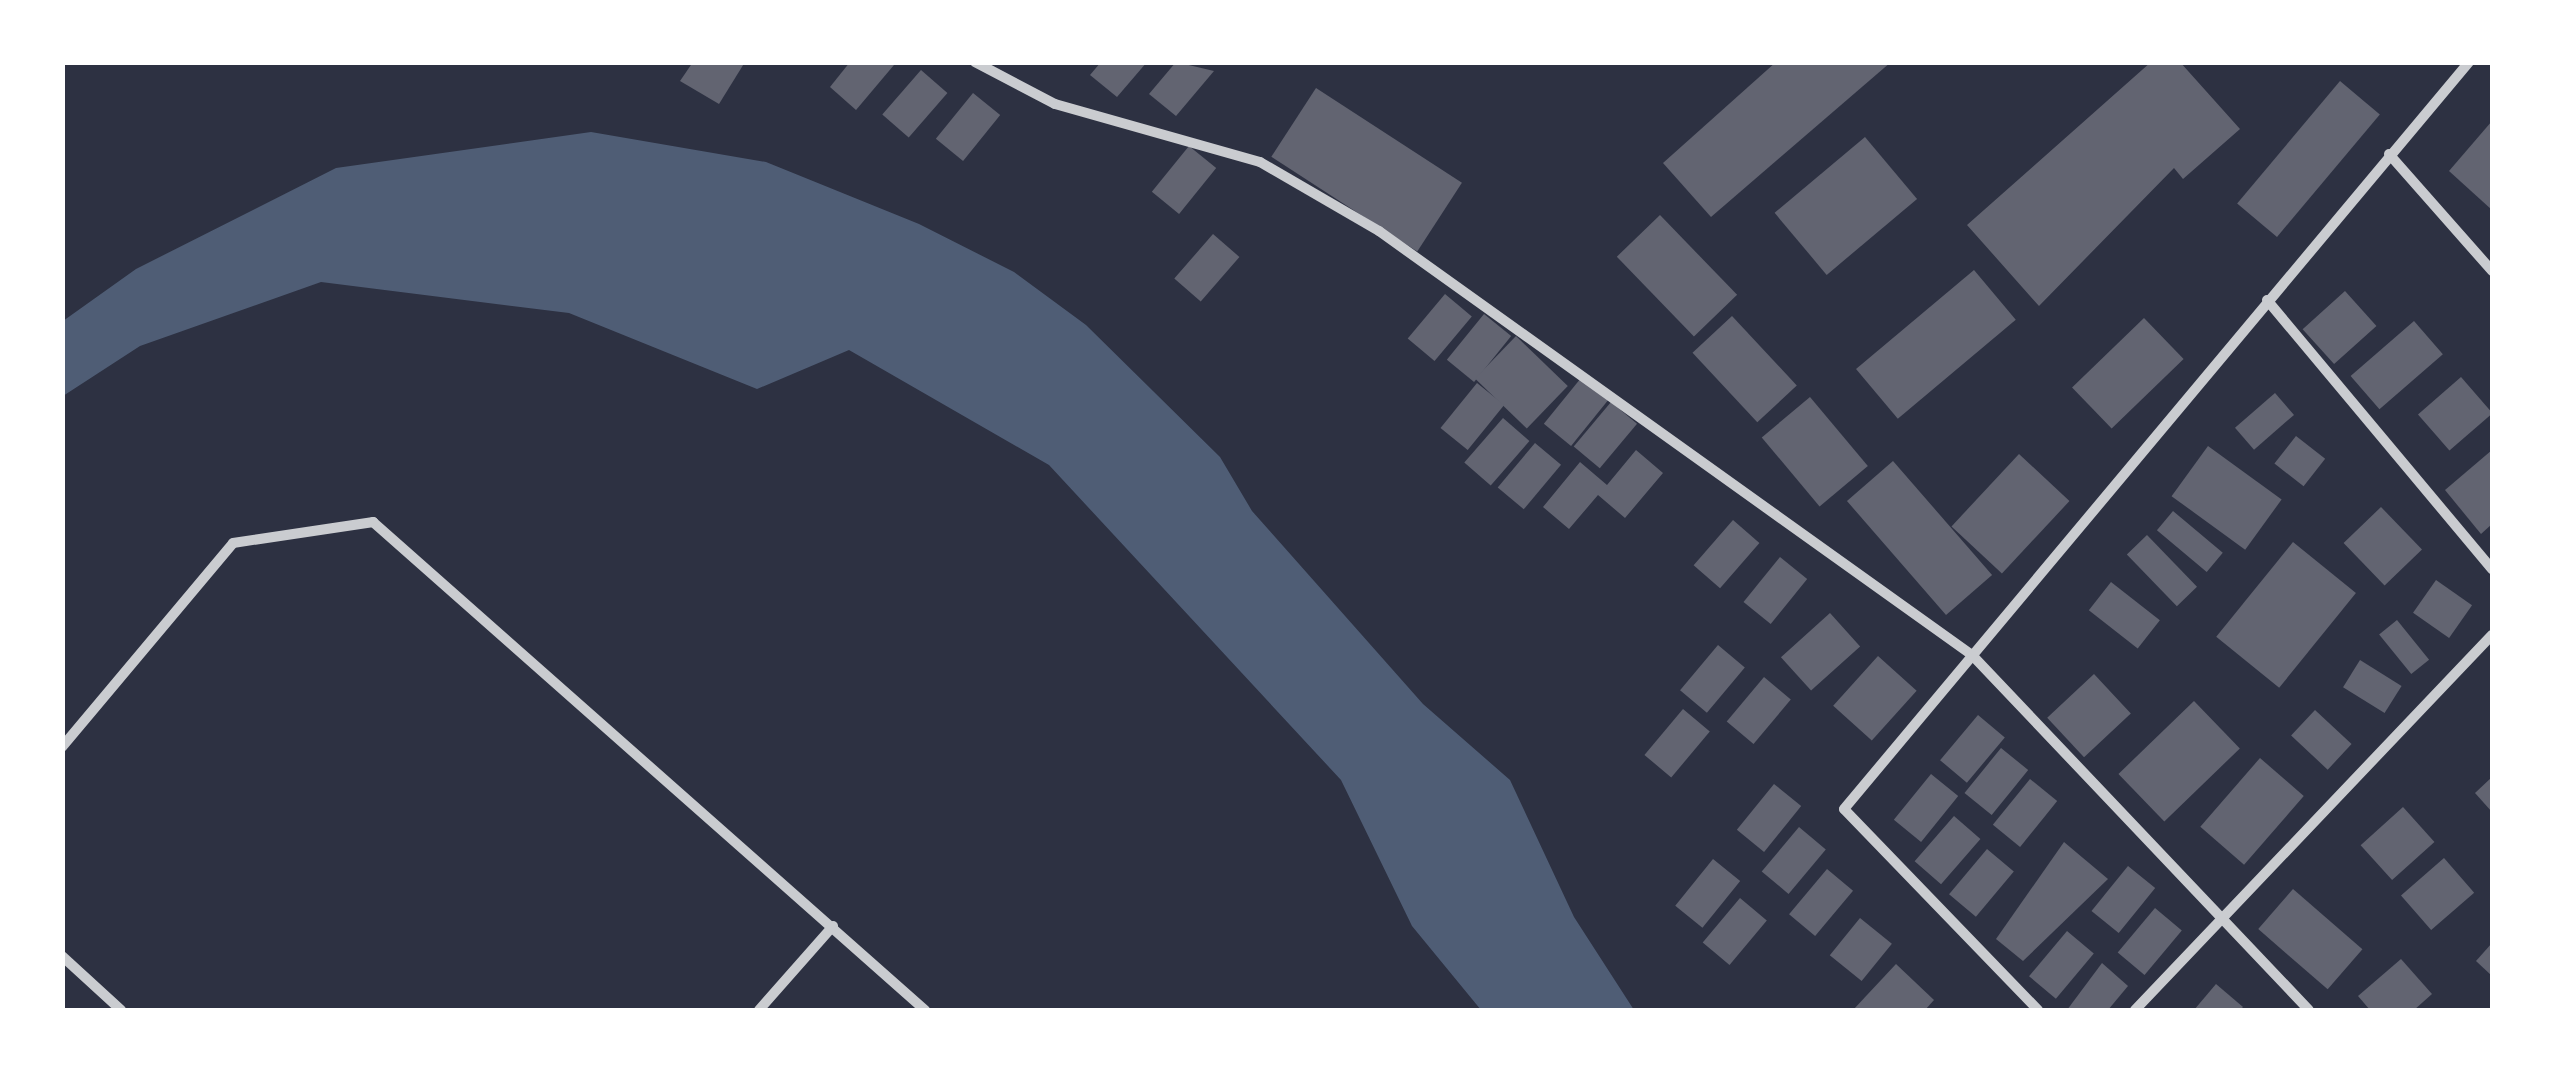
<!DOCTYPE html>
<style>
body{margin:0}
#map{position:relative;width:2555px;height:1073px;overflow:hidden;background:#2d3142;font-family:"Varela Round",sans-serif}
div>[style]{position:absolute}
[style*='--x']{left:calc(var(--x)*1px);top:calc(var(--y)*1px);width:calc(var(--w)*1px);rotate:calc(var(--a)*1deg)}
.water>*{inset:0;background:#4f5d75}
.building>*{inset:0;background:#626471;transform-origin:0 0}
.minor>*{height:10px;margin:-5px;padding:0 5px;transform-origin:5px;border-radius:5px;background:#caccd0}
span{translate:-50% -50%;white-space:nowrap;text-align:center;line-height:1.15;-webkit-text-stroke:9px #fff;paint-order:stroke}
.frame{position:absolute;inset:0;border:65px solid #fff;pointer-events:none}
</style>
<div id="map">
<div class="water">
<div style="clip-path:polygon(591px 132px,766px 162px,919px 224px,1014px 272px,1086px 325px,1220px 457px,1252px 511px,1423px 704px,1510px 780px,1574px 917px,1634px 1010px,1481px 1010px,1412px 926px,1341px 780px,1049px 465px,849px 350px,757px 389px,569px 313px,321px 282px,140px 346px,63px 396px,63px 321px,136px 269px,336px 168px)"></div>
</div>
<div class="building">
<div style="clip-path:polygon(693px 62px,745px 62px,719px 104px,680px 81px)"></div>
<div style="clip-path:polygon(850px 62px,894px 65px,856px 110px,830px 87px)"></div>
<div style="clip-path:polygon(1101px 62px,1147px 62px,1117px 97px,1090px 75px)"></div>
<div style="clip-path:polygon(1176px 62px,1214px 71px,1176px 116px,1149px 94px)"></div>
<div style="clip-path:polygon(1776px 62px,1891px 62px,1711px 217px,1663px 163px)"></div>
<div style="clip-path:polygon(2151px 62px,2180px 62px,2240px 129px,2183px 179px,2174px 168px,2039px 306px,1967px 225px)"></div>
<div style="left:921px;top:70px;width:35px;height:59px;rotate:41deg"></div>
<div style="left:2340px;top:81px;width:52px;height:160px;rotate:40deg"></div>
<div style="left:1316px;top:88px;width:174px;height:82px;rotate:33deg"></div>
<div style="left:973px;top:93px;width:35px;height:59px;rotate:39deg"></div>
<div style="clip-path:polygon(2492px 121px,2492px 210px,2449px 171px)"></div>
<div style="left:1865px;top:137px;width:81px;height:118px;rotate:50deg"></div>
<div style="left:1189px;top:146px;width:35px;height:59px;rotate:39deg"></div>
<div style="left:1660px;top:215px;width:111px;height:60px;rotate:46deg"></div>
<div style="left:1213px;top:234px;width:35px;height:59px;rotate:41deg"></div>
<div style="left:1974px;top:270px;width:65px;height:154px;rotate:50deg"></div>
<div style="left:2345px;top:291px;width:47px;height:57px;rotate:48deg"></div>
<div style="left:1445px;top:294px;width:35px;height:58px;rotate:40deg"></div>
<div style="left:1484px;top:314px;width:35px;height:59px;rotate:39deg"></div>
<div style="left:1732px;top:316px;width:95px;height:54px;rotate:47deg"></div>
<div style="left:2144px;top:318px;width:57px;height:100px;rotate:46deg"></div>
<div style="left:2414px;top:321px;width:44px;height:84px;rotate:49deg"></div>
<div style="left:1516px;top:336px;width:72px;height:59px;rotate:44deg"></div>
<div style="left:2461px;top:377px;width:48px;height:57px;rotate:49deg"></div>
<div style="left:1581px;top:378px;width:35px;height:59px;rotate:39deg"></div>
<div style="left:1477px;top:383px;width:35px;height:58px;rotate:39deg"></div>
<div style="left:2275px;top:393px;width:29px;height:53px;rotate:49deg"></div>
<div style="left:1810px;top:397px;width:90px;height:63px;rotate:50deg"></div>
<div style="left:1611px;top:402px;width:34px;height:58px;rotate:40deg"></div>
<div style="left:1503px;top:418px;width:35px;height:59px;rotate:41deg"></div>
<div style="left:2296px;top:436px;width:37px;height:35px;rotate:38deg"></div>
<div style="left:1535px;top:443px;width:34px;height:58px;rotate:40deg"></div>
<div style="left:2208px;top:446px;width:91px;height:62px;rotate:36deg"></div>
<div style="clip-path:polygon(1636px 450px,1663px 473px,1625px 518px,1598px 495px,1569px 529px,1543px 507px,1580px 462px,1607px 485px)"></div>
<div style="clip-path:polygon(2492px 450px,2492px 524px,2481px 534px,2445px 490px)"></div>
<div style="left:2019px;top:454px;width:69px;height:99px;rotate:43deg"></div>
<div style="left:1893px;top:461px;width:151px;height:61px;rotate:49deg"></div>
<div style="left:2381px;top:507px;width:59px;height:52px;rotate:46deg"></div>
<div style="left:2173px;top:511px;width:65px;height:25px;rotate:40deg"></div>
<div style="left:1733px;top:520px;width:35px;height:60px;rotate:41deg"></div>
<div style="left:2147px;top:535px;width:72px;height:28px;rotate:46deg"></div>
<div style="left:2293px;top:542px;width:81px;height:122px;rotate:39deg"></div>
<div style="left:1780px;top:557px;width:35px;height:58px;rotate:39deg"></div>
<div style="left:2436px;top:580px;width:44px;height:40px;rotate:35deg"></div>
<div style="left:2111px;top:582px;width:62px;height:36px;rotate:38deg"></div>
<div style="left:1830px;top:613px;width:45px;height:66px;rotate:48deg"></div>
<div style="left:2397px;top:620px;width:51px;height:23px;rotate:51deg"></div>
<div style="left:1718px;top:645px;width:35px;height:59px;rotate:40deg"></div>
<div style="left:1878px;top:656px;width:52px;height:67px;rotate:42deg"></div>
<div style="left:2360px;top:660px;width:49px;height:32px;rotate:32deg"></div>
<div style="left:2094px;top:674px;width:54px;height:64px;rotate:47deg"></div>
<div style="left:1764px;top:677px;width:35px;height:58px;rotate:40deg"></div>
<div style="left:2194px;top:701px;width:66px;height:105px;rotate:46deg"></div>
<div style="left:1683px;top:709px;width:35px;height:60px;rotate:40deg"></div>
<div style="left:2315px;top:710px;width:50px;height:35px;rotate:43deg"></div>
<div style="left:1978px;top:715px;width:35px;height:59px;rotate:40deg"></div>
<div style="left:2001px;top:748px;width:35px;height:58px;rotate:39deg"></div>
<div style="left:2260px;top:758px;width:58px;height:91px;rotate:41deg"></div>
<div style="left:1931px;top:774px;width:35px;height:59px;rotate:39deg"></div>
<div style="clip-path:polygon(2492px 777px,2492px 812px,2475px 793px)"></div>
<div style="left:2030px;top:779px;width:35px;height:59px;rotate:39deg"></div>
<div style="left:1774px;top:784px;width:35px;height:59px;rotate:39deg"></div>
<div style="left:2403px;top:807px;width:47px;height:57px;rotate:48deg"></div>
<div style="left:1954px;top:816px;width:35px;height:60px;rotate:41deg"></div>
<div style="left:1799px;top:827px;width:35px;height:58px;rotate:40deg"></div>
<div style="clip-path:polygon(2064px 842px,2108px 879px,2023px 961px,1996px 939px)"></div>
<div style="left:1987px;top:849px;width:35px;height:59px;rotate:40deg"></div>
<div style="left:2444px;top:858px;width:46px;height:57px;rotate:49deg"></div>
<div style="left:1713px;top:859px;width:35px;height:60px;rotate:39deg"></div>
<div style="left:2128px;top:866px;width:35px;height:58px;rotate:39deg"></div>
<div style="left:1827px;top:869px;width:34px;height:59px;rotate:40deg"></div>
<div style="left:2293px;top:889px;width:92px;height:53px;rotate:41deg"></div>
<div style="left:1740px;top:898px;width:35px;height:58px;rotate:40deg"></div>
<div style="left:2155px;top:908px;width:35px;height:58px;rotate:40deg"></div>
<div style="left:1860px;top:918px;width:41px;height:48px;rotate:39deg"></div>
<div style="left:2067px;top:931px;width:35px;height:59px;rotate:40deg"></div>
<div style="clip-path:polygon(2492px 943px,2492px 976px,2476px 961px)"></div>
<div style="clip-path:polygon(2401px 959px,2432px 994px,2414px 1010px,2370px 1010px,2358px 996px)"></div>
<div style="clip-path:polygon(2102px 963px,2128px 986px,2108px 1010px,2067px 1010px)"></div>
<div style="clip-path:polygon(1896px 964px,1934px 1000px,1925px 1010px,1853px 1010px)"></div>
<div style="clip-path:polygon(2216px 984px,2243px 1007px,2240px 1010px,2194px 1010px)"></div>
</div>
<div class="minor">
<div style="--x:975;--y:62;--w:90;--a:27.7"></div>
<div style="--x:1055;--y:104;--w:213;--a:15.8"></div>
<div style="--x:1260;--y:162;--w:138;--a:30.1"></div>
<div style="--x:1379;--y:231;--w:729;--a:35.57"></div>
<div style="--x:1972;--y:655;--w:489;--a:46.5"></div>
<div style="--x:2389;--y:154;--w:156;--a:48.6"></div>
<div style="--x:2267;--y:300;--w:351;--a:50.1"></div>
<div style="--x:62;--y:747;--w:266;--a:-50"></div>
<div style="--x:233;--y:543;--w:142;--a:-8.5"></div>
<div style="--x:373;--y:522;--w:737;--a:41.48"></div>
<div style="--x:62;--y:956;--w:80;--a:42.5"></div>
<div style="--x:759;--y:1010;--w:112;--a:-48.6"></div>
<div style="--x:2038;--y:1010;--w:279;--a:-134"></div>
<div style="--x:1844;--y:809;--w:974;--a:-50.08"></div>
<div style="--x:2135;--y:1010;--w:518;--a:-46.41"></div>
</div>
<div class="frame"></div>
</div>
